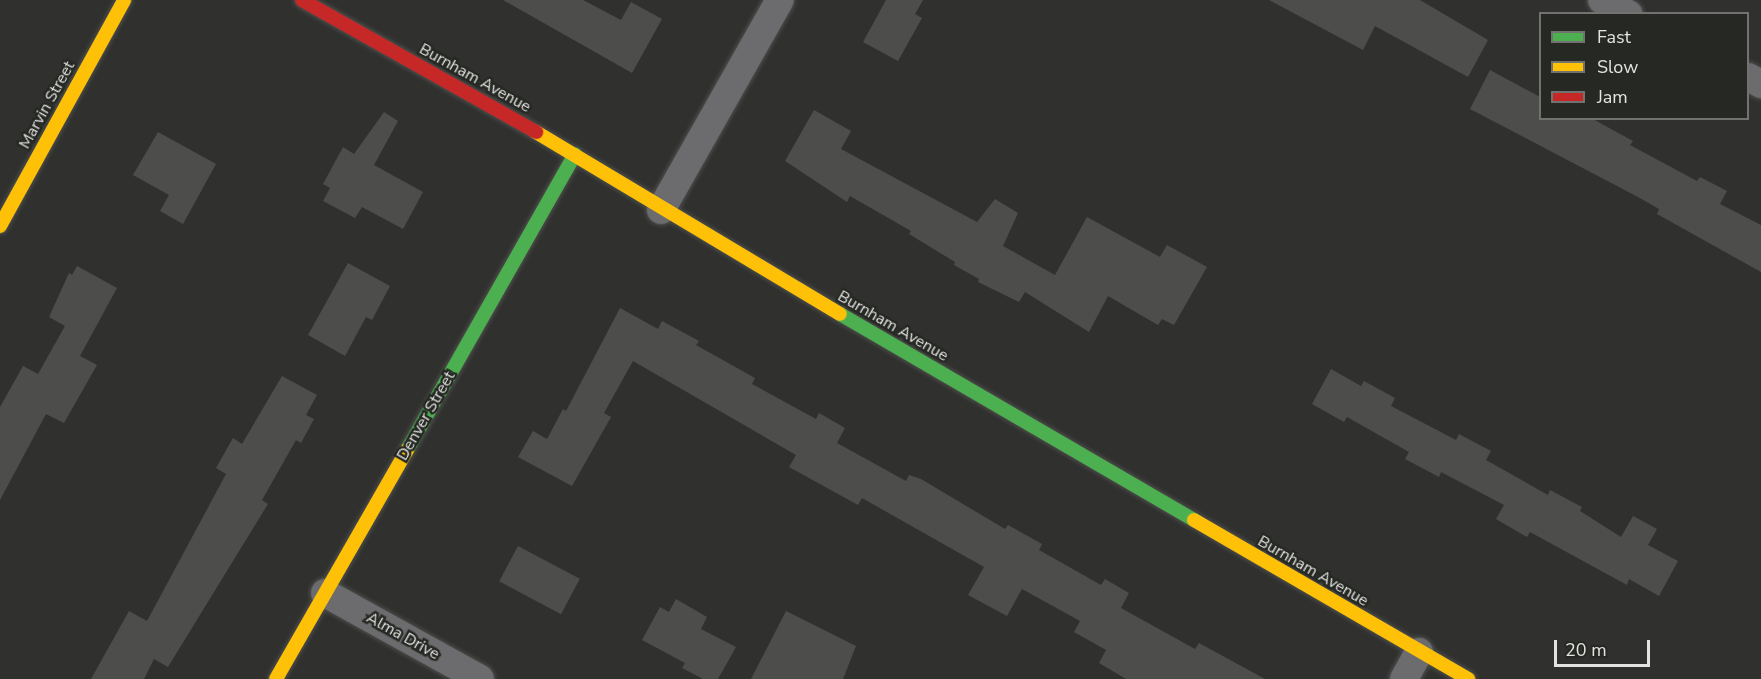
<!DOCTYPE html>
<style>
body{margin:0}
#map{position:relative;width:1761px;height:679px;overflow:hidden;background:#30312f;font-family:"Nunito Sans",sans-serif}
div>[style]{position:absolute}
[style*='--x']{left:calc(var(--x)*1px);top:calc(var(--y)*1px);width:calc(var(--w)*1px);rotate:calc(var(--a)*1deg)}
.building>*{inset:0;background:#4d4e4c;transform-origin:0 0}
.roads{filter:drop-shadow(0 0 2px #4d4e4b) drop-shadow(0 0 2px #4d4e4b)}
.street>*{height:28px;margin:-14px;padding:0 14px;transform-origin:14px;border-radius:14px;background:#6c6c6f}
.fast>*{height:14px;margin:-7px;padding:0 7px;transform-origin:7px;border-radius:7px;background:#4caf50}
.slow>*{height:14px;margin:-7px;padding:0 7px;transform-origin:7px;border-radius:7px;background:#ffc107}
.jam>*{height:14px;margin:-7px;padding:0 7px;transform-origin:7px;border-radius:7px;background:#c62828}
span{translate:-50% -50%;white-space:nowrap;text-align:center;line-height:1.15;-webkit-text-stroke:5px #262824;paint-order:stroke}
.street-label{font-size:16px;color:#e3e4e1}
.legend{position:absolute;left:1539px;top:12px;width:210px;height:108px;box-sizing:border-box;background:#262824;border:2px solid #727370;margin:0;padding:8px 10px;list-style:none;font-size:18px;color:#e3e4e1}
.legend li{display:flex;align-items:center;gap:12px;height:30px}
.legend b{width:30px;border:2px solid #727370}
.scale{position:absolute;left:1554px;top:640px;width:96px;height:27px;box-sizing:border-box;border:3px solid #e3e4e1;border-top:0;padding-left:8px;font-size:18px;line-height:21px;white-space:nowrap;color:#e3e4e1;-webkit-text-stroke:4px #262824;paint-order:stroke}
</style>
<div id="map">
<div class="building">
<div style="clip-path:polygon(503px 0,583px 0,621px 20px,631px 2px,662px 19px,632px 73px)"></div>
<div style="clip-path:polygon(886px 0,923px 0,915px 14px,922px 18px,898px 61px,863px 42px)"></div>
<div style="clip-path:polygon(1269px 0,1420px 0,1488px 40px,1468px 77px,1375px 26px,1363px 50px)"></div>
<div style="clip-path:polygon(1490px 70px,1540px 97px,1540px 118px,1591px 118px,1633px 141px,1630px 145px,1643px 152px,1697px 181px,1700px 177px,1727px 191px,1720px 204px,1761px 225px,1761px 272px,1657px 214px,1659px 209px,1638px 197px,1470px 109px)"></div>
<div style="clip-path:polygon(814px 110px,851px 131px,841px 149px,977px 222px,995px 199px,1018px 213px,1003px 246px,1055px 275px,1087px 217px,1160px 257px,1167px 245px,1207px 267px,1174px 325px,1162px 319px,1158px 325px,1108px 296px,1089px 332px,1025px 292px,1019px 302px,978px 282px,979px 279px,954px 265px,955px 262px,909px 234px,911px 231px,850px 196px,847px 202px,785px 161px)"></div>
<div style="clip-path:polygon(384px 112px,398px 121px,374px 165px,423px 192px,403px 229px,362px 207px,355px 218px,323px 201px,330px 188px,323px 184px,343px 147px,354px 154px)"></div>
<div style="clip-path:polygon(158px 132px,216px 164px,183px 224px,160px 211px,169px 195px,133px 175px)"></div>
<div style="clip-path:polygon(348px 263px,390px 286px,372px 320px,366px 317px,345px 356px,308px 335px)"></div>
<div style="clip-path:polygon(77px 266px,117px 288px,80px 356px,97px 365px,64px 423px,46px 414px,0 500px,0 407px,23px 366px,38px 374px,65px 326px,49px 317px,69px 273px,72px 275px)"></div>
<div style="clip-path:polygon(620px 308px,658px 329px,662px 321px,699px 341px,696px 345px,755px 378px,752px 384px,816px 419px,819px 413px,845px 428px,837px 443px,906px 481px,909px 475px,921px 479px,1005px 529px,1008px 525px,1042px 544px,1039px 550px,1101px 585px,1105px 579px,1129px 593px,1121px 608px,1195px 649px,1199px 643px,1265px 679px,1126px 679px,1099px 663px,1106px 650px,1074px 632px,1080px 621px,1022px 589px,1007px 616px,968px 595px,984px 567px,862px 498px,858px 505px,789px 467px,796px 455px,633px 361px,604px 413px,611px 417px,572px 486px,518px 457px,533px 431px,547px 439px,563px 409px,566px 411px)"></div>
<div style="clip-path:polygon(1331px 369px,1361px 386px,1364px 381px,1395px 398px,1391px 406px,1456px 440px,1459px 434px,1491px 451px,1486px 460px,1548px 495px,1550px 490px,1582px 507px,1580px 511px,1621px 537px,1633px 516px,1657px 529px,1648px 545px,1678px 561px,1659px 596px,1629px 579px,1627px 585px,1530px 532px,1527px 537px,1496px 519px,1504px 505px,1441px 472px,1439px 477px,1405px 459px,1409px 452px,1347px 417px,1344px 422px,1312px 404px)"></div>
<div style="clip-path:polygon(282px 376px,317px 395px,306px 415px,314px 419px,301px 443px,296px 440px,262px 500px,268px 504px,168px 667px,154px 659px,144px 679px,91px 679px,129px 611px,147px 621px,226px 474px,216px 468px,233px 438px,242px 444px)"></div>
<div style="left:518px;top:546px;width:70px;height:40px;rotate:28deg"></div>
<div style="clip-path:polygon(676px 599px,707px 617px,701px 629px,736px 647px,718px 679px,703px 679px,682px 668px,685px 663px,642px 640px,660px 607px,669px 612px)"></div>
<div style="clip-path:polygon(786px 611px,856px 646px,843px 679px,751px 679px)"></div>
</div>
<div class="roads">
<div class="street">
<div style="--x:1602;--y:0;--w:30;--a:28"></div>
<div style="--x:1748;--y:77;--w:15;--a:28"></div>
<div style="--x:661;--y:210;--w:241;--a:-60.5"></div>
<div style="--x:325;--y:593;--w:177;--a:29"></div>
<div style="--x:1404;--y:679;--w:31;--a:-61"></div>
</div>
<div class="fast">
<div style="--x:840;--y:314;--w:410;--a:30.2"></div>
<div style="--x:407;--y:450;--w:340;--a:-60.4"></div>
</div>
<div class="slow">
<div style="--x:536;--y:132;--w:354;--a:30.9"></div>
<div style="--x:0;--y:226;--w:258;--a:-61.2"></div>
<div style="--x:1194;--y:520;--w:317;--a:30.1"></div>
<div style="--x:276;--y:679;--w:264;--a:-60.2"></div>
</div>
<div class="jam">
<div style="--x:302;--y:0;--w:269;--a:29.4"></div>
</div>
</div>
<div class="street-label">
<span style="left:475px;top:78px;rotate:29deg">Burnham Avenue</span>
<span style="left:47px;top:105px;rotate:-61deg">Marvin Street</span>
<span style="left:893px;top:326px;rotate:30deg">Burnham Avenue</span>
<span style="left:426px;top:416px;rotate:-60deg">Denver Street</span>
<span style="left:1313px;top:571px;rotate:30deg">Burnham Avenue</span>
<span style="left:403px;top:636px;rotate:29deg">Alma Drive</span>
</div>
<ul class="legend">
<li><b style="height:8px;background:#4caf50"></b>Fast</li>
<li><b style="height:8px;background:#ffc107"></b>Slow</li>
<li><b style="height:8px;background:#c62828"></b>Jam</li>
</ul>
<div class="scale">20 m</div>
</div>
